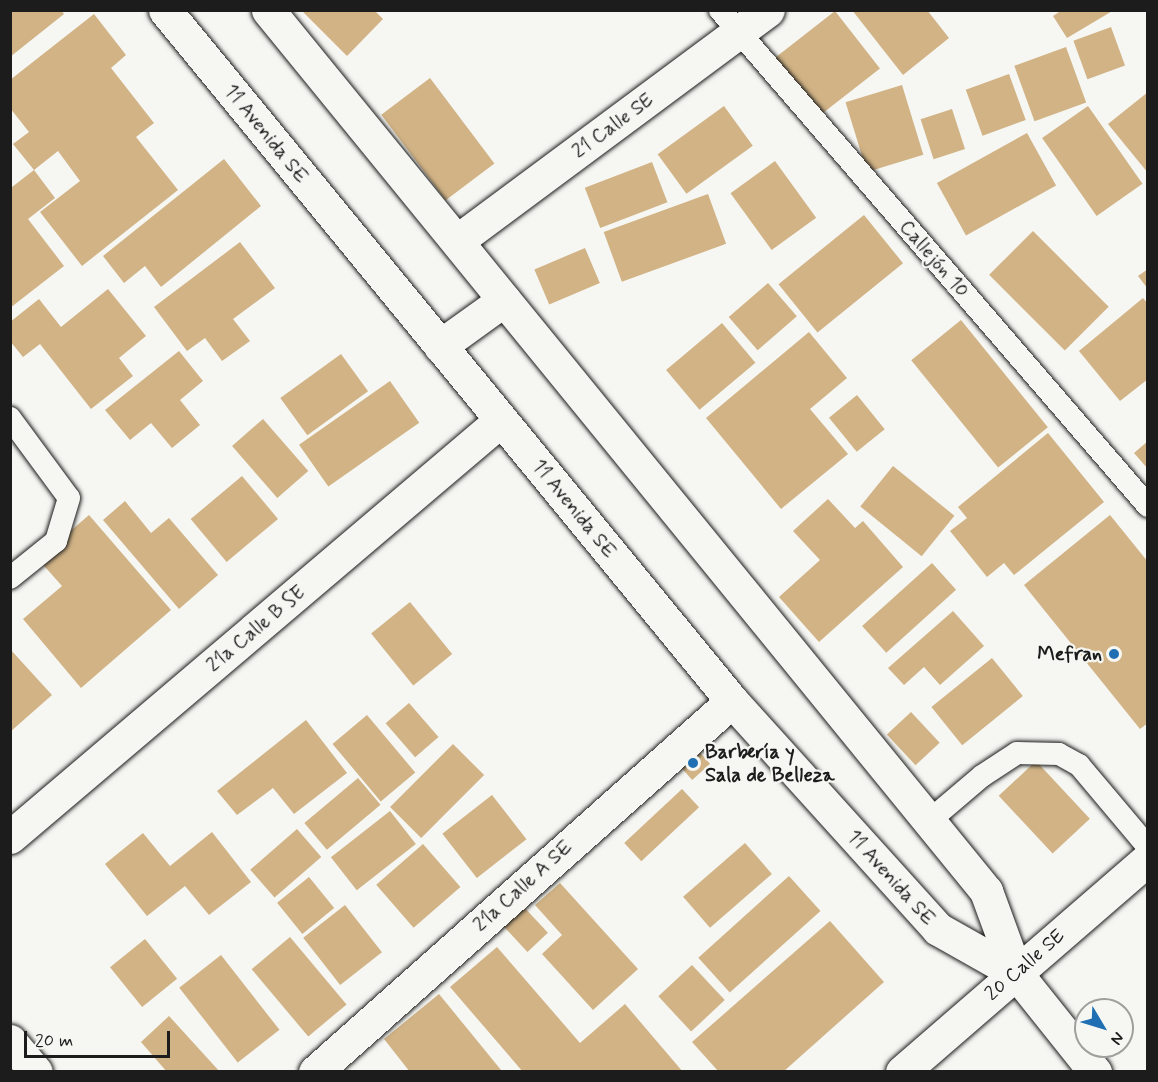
<!DOCTYPE html>
<meta charset="utf-8">
<style>
body{margin:0}
#map{position:relative;width:1158px;height:1082px;overflow:hidden;background:#f6f6f2;font-family:Mynerve,sans-serif}
div>[style]{position:absolute}
[style*='--x']{left:calc(var(--x)*1px);top:calc(var(--y)*1px);width:calc(var(--w)*1px);rotate:calc(var(--a)*1deg)}
.building>*{inset:0;background:#d1b385;transform-origin:0 0}
.roads{filter:drop-shadow(0 0 2px #1c1c1c) drop-shadow(0 0 2px #1c1c1c)}
.service>*{height:22px;margin:-11px;padding:0 11px;transform-origin:11px;border-radius:11px;background:#f6f6f2}
.minor>*{height:33px;margin:-16.5px;padding:0 16.5px;transform-origin:16.5px;border-radius:16.5px;background:#f6f6f2}
.tertiary>*{height:33px;margin:-16.5px;padding:0 16.5px;transform-origin:16.5px;border-radius:16.5px;background:#f6f6f2}
.dots>*{width:16px;height:16px;translate:-50% -50%;box-sizing:border-box;border:3px solid #f6f6f2;border-radius:50%}
span{translate:-50% -50%;white-space:nowrap;text-align:center;line-height:1.15;-webkit-text-stroke:4.5px #f6f6f2;paint-order:stroke}
.street-label{font-size:20px;color:#1c1c1c}
.poi-label{font-size:20px;color:#1c1c1c;font-weight:700}
.right{translate:-100% -50%;text-align:right}
.left{translate:0 -50%;text-align:left}
.frame{position:absolute;inset:0;border:12px solid #1c1c1c;pointer-events:none}
.north{position:absolute;left:1074px;top:998px;width:60px;height:60px;box-sizing:border-box;background:#f6f6f2;border:2px solid #9f9f9c;border-radius:50%;rotate:128deg;font-size:16px;font-weight:700;line-height:24px;text-align:center;color:#1c1c1c}
.north::after{content:'';display:block;margin:auto;width:21px;height:27px;background:#1f6fb2;clip-path:polygon(50% 0,100% 100%,50% 72%,0 100%)}
.scale{position:absolute;left:24px;top:1031px;width:146px;height:27px;box-sizing:border-box;border:3px solid #1c1c1c;border-top:0;padding-left:8px;font-size:18px;line-height:21px;white-space:nowrap;color:#1c1c1c;-webkit-text-stroke:4px #f6f6f2;paint-order:stroke}
</style>
<div id="map">
<div class="building">
<div style="clip-path:polygon(10px 10px,61px 10px,64px 14px,10px 57px)"></div>
<div style="clip-path:polygon(301px 10px,374px 10px,383px 19px,347px 56px)"></div>
<div style="clip-path:polygon(852px 10px,927px 10px,949px 38px,903px 75px)"></div>
<div style="clip-path:polygon(1062px 10px,1114px 10px,1067px 38px,1053px 16px)"></div>
<div style="left:835px;top:11px;width:73px;height:76px;rotate:52deg"></div>
<div style="clip-path:polygon(94px 14px,126px 55px,111px 68px,154px 123px,136px 137px,178px 190px,82px 266px,40px 212px,80px 181px,58px 151px,34px 170px,13px 144px,29px 132px,10px 108px,10px 80px)"></div>
<div style="left:1111px;top:27px;width:41px;height:40px;rotate:70deg"></div>
<div style="left:1066px;top:47px;width:59px;height:55px;rotate:70deg"></div>
<div style="left:1009px;top:74px;width:49px;height:46px;rotate:70deg"></div>
<div style="left:430px;top:78px;width:107px;height:61px;rotate:53deg"></div>
<div style="left:902px;top:85px;width:73px;height:59px;rotate:73deg"></div>
<div style="clip-path:polygon(1148px 92px,1148px 173px,1108px 124px)"></div>
<div style="left:724px;top:106px;width:49px;height:82px;rotate:54deg"></div>
<div style="left:1088px;top:106px;width:95px;height:56px;rotate:55deg"></div>
<div style="left:952px;top:109px;width:42px;height:33px;rotate:72deg"></div>
<div style="left:1027px;top:133px;width:60px;height:103px;rotate:61deg"></div>
<div style="clip-path:polygon(224px 159px,261px 206px,161px 287px,145px 266px,124px 283px,103px 256px)"></div>
<div style="left:775px;top:161px;width:70px;height:55px;rotate:54deg"></div>
<div style="left:652px;top:162px;width:43px;height:72px;rotate:69deg"></div>
<div style="clip-path:polygon(34px 170px,55px 198px,28px 219px,64px 266px,10px 308px,10px 185px,12px 187px)"></div>
<div style="left:708px;top:194px;width:53px;height:111px;rotate:70deg"></div>
<div style="left:864px;top:215px;width:62px;height:110px;rotate:51deg"></div>
<div style="left:1033px;top:231px;width:107px;height:62px;rotate:45deg"></div>
<div style="clip-path:polygon(240px 242px,275px 288px,233px 319px,250px 341px,222px 361px,205px 338px,187px 351px,154px 307px)"></div>
<div style="left:585px;top:248px;width:38px;height:55px;rotate:67deg"></div>
<div style="clip-path:polygon(1148px 269px,1148px 289px,1138px 276px)"></div>
<div style="left:768px;top:283px;width:44px;height:52px;rotate:49deg"></div>
<div style="clip-path:polygon(108px 289px,146px 336px,119px 358px,133px 376px,91px 409px,40px 344px,23px 357px,10px 341px,10px 322px,39px 299px,61px 327px)"></div>
<div style="clip-path:polygon(1143px 298px,1148px 304px,1148px 379px,1120px 401px,1079px 351px)"></div>
<div style="left:961px;top:320px;width:138px;height:64px;rotate:51deg"></div>
<div style="left:722px;top:323px;width:52px;height:73px;rotate:50deg"></div>
<div style="clip-path:polygon(809px 332px,847px 378px,810px 409px,848px 454px,781px 509px,706px 418px)"></div>
<div style="clip-path:polygon(179px 351px,203px 381px,180px 400px,200px 425px,172px 448px,151px 423px,130px 440px,105px 410px)"></div>
<div style="left:341px;top:354px;width:46px;height:75px;rotate:54deg"></div>
<div style="left:390px;top:381px;width:51px;height:111px;rotate:55deg"></div>
<div style="left:857px;top:395px;width:44px;height:36px;rotate:51deg"></div>
<div style="left:263px;top:419px;width:69px;height:41px;rotate:49deg"></div>
<div style="clip-path:polygon(1048px 433px,1104px 502px,1014px 575px,1004px 563px,987px 577px,950px 531px,967px 518px,958px 507px)"></div>
<div style="clip-path:polygon(1148px 441px,1148px 469px,1134px 453px)"></div>
<div style="left:893px;top:466px;width:79px;height:52px;rotate:39deg"></div>
<div style="left:242px;top:476px;width:56px;height:67px;rotate:50deg"></div>
<div style="clip-path:polygon(828px 499px,855px 528px,863px 521px,903px 567px,819px 642px,779px 597px,820px 560px,793px 531px)"></div>
<div style="clip-path:polygon(125px 501px,151px 533px,169px 518px,218px 575px,179px 609px,103px 520px)"></div>
<div style="clip-path:polygon(89px 515px,171px 610px,81px 688px,23px 619px,62px 586px,38px 559px)"></div>
<div style="clip-path:polygon(1110px 515px,1148px 562px,1148px 723px,1140px 729px,1024px 585px)"></div>
<div style="left:932px;top:563px;width:36px;height:94px;rotate:48deg"></div>
<div style="left:410px;top:602px;width:67px;height:50px;rotate:51deg"></div>
<div style="clip-path:polygon(953px 611px,984px 646px,940px 685px,924px 667px,904px 685px,888px 668px)"></div>
<div style="clip-path:polygon(10px 649px,52px 695px,10px 732px)"></div>
<div style="left:992px;top:658px;width:49px;height:78px;rotate:51deg"></div>
<div style="left:409px;top:703px;width:45px;height:31px;rotate:49deg"></div>
<div style="left:911px;top:712px;width:42px;height:33px;rotate:47deg"></div>
<div style="left:367px;top:715px;width:75px;height:45px;rotate:50deg"></div>
<div style="clip-path:polygon(306px 720px,347px 773px,294px 814px,273px 788px,237px 815px,217px 791px)"></div>
<div style="left:453px;top:744px;width:44px;height:89px;rotate:45deg"></div>
<div style="left:694px;top:746px;width:24px;height:24px;rotate:48deg"></div>
<div style="left:1036px;top:761px;width:79px;height:51px;rotate:47deg"></div>
<div style="left:358px;top:778px;width:35px;height:70px;rotate:50deg"></div>
<div style="left:682px;top:789px;width:25px;height:79px;rotate:47deg"></div>
<div style="left:492px;top:795px;width:56px;height:63px;rotate:52deg"></div>
<div style="left:390px;top:811px;width:42px;height:75px;rotate:52deg"></div>
<div style="left:297px;top:829px;width:37px;height:62px;rotate:49deg"></div>
<div style="clip-path:polygon(212px 832px,251px 882px,209px 915px,185px 886px,147px 916px,105px 864px,143px 833px,170px 866px)"></div>
<div style="left:745px;top:843px;width:41px;height:82px;rotate:49deg"></div>
<div style="left:423px;top:844px;width:57px;height:62px;rotate:49deg"></div>
<div style="left:789px;top:876px;width:47px;height:122px;rotate:48deg"></div>
<div style="left:309px;top:877px;width:40px;height:41px;rotate:51deg"></div>
<div style="clip-path:polygon(560px 883px,638px 969px,593px 1010px,542px 954px,562px 935px,535px 905px)"></div>
<div style="left:345px;top:905px;width:60px;height:53px;rotate:52deg"></div>
<div style="left:522px;top:905px;width:38px;height:28px;rotate:47deg"></div>
<div style="clip-path:polygon(830px 921px,884px 982px,783px 1072px,719px 1072px,692px 1042px)"></div>
<div style="left:290px;top:937px;width:88px;height:50px;rotate:50deg"></div>
<div style="left:145px;top:939px;width:51px;height:45px;rotate:51deg"></div>
<div style="clip-path:polygon(497px 947px,580px 1043px,625px 1004px,683px 1072px,523px 1072px,450px 987px)"></div>
<div style="left:221px;top:955px;width:95px;height:53px;rotate:52deg"></div>
<div style="left:692px;top:965px;width:48px;height:46px;rotate:47deg"></div>
<div style="clip-path:polygon(439px 994px,501px 1070px,499px 1072px,410px 1072px,384px 1039px)"></div>
<div style="clip-path:polygon(169px 1016px,220px 1072px,167px 1072px,141px 1042px)"></div>
</div>
<div class="roads">
<div class="service">
<div style="--x:720;--y:10;--w:655;--a:49.21"></div>
<div style="--x:10;--y:418;--w:99;--a:53.6"></div>
<div style="--x:69;--y:498;--w:45;--a:106.8"></div>
<div style="--x:56;--y:541;--w:59;--a:141.2"></div>
<div style="--x:929;--y:821;--w:70;--a:-40.3"></div>
<div style="--x:982;--y:776;--w:42;--a:-33.3"></div>
<div style="--x:1017;--y:753;--w:42;--a:1.4"></div>
<div style="--x:1059;--y:754;--w:23;--a:29"></div>
<div style="--x:1079;--y:765;--w:107;--a:49.9"></div>
</div>
<div class="minor">
<div style="--x:457;--y:241;--w:387;--a:-36.6"></div>
<div style="--x:10;--y:837;--w:644;--a:-40.34"></div>
<div style="--x:10;--y:1041;--w:40;--a:50"></div>
<div style="--x:315;--y:1072;--w:558;--a:-41.66"></div>
</div>
<div class="tertiary">
<div style="--x:165;--y:10;--w:894;--a:50.63"></div>
<div style="--x:732;--y:701;--w:307;--a:47.9"></div>
<div style="--x:938;--y:929;--w:90;--a:29.4"></div>
<div style="--x:268;--y:10;--w:1137;--a:50.82"></div>
<div style="--x:986;--y:891;--w:87;--a:69.9"></div>
<div style="--x:1016;--y:973;--w:127;--a:51.4"></div>
<div style="--x:440;--y:346;--w:79;--a:-35.7"></div>
<div style="--x:902;--y:1072;--w:325;--a:-40.9"></div>
</div>
</div>
<div class="dots">
<div style="left:1114px;top:654px;background:#1f6fb2"></div>
<div style="left:693px;top:763px;background:#1f6fb2"></div>
</div>
<div class="street-label">
<span style="left:613px;top:126px;rotate:-36deg">21 Calle SE</span>
<span style="left:266px;top:134px;rotate:51deg">11 Avenida SE</span>
<span style="left:934px;top:259px;rotate:49deg">Callejón 10</span>
<span style="left:574px;top:509px;rotate:51deg">11 Avenida SE</span>
<span style="left:256px;top:629px;rotate:-40deg">21a Calle B SE</span>
<span style="left:891px;top:878px;rotate:48deg">11 Avenida SE</span>
<span style="left:523px;top:886px;rotate:-42deg">21a Calle A SE</span>
<span style="left:1025px;top:965px;rotate:-41deg">20 Calle SE</span>
</div>
<div class="poi-label">
<span class="right" style="left:1102px;top:654px">Mefran</span>
<span class="left" style="left:705px;top:764px">Barbería y<br>Sala de Belleza</span>
</div>
<div class="frame"></div>
<div class="north">N</div>
<div class="scale">20 m</div>
</div>
